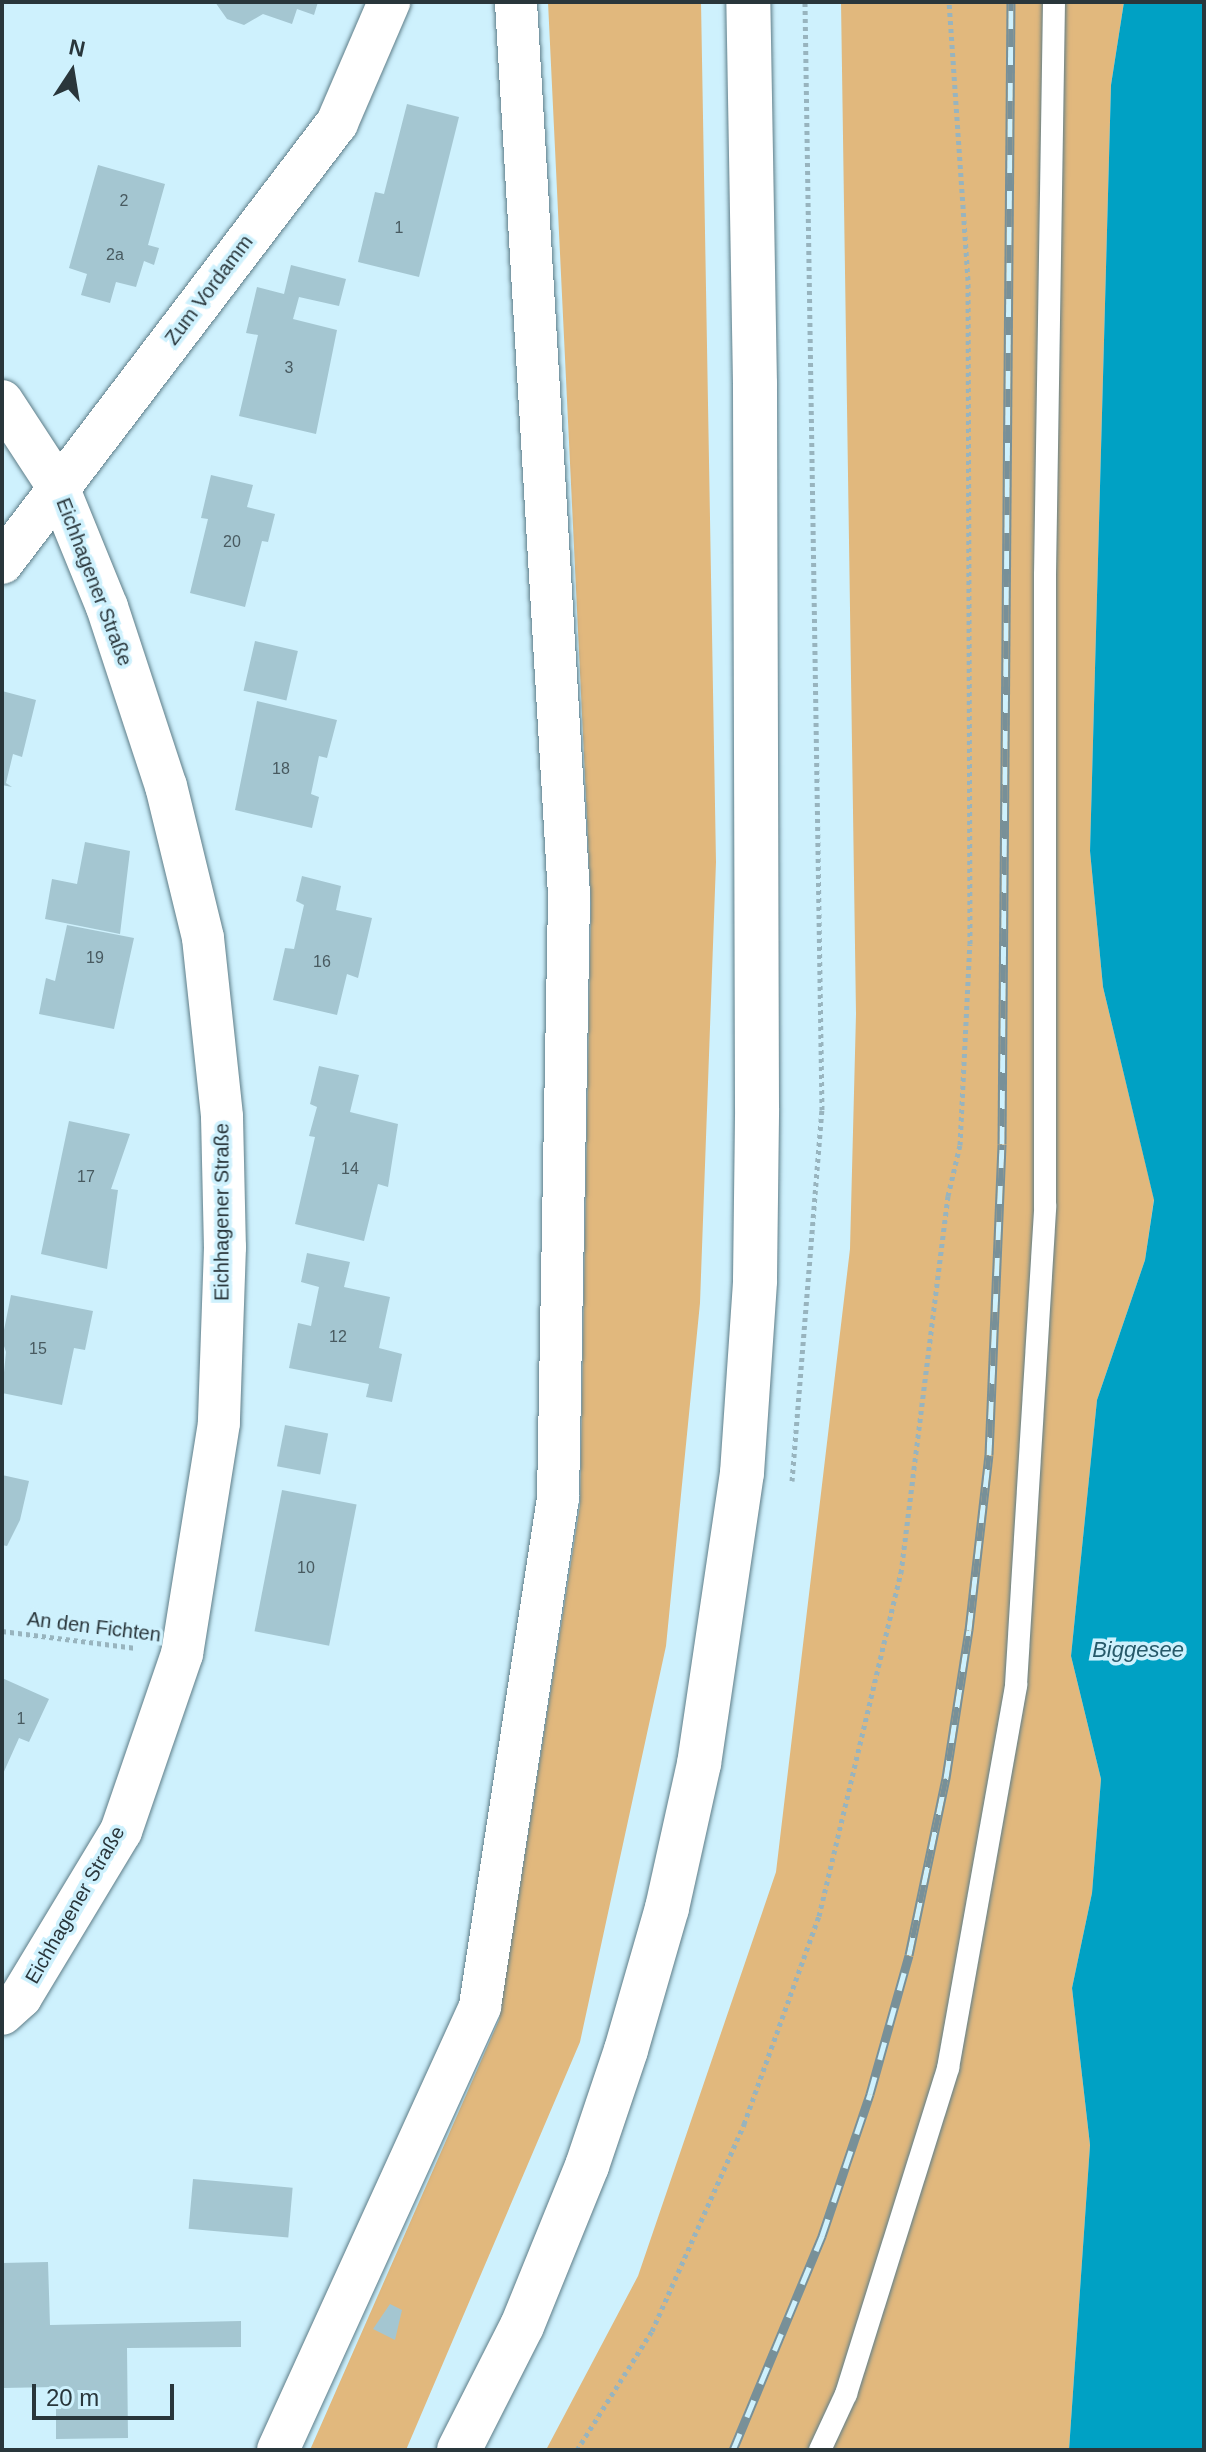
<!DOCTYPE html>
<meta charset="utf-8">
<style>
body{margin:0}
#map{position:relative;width:1206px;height:2452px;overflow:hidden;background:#cef1fd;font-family:Arial,sans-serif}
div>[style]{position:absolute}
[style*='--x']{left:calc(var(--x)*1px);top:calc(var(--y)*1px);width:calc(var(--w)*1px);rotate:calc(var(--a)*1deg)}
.green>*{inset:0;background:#e1b87d}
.water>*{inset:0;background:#00a1c4}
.building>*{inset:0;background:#a4c6d1;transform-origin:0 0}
.path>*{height:5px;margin-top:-2.5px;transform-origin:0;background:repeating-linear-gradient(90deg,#98b4be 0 4px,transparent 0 8px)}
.roads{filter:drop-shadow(0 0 2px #5e7d88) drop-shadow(0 0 2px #5e7d88)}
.service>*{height:22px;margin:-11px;padding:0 11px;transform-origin:11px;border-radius:11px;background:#fff}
.minor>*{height:42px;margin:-21px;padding:0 21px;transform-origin:21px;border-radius:21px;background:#fff}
.secondary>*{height:44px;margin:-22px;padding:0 22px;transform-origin:22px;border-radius:22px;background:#fff}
.rail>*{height:9px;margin-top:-4.5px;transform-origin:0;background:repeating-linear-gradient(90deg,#cef1fd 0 18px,#789098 0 36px);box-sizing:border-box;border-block:2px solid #789098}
span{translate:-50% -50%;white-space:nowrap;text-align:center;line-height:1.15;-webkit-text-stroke:7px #cef1fd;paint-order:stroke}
.number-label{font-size:16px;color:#485a60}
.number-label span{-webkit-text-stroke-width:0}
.street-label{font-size:20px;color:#29363b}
.water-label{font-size:22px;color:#275a6a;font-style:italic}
.frame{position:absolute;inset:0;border:4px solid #29363b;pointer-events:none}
.north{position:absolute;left:32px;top:32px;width:80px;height:80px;-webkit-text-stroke:6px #cef1fd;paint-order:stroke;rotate:12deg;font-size:22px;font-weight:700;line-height:32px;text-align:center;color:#29363b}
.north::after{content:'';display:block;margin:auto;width:28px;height:36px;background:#29363b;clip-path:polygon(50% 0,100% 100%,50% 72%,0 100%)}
.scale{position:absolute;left:32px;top:2384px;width:142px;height:36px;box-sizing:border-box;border:4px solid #29363b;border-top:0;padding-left:10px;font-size:24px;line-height:28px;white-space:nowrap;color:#29363b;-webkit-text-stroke:6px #cef1fd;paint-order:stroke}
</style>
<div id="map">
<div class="green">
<div style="clip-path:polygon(548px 2px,701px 2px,716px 862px,700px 1303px,666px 1646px,580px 2042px,406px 2450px,310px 2450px,499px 2020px,580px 1505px,591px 903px)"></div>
<div style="clip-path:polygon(841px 2px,1124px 2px,1111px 85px,1090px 851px,1103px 987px,1154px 1199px,1145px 1260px,1097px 1400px,1071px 1656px,1101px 1779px,1092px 1893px,1072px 1988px,1090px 2145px,1069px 2450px,546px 2450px,638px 2276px,776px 1872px,850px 1249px,856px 1014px)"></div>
</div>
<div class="water">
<div style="clip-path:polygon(1124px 2px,1204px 2px,1204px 2450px,1069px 2450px,1090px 2145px,1072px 1988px,1092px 1893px,1101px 1779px,1071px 1656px,1097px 1400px,1145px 1260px,1154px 1200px,1103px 987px,1090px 851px,1111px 85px)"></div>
</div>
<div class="building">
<div style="clip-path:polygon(215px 2px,318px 2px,314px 15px,297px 9px,292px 24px,263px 14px,244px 25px,227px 19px)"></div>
<div style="clip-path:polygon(407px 104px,459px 117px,419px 277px,358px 262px,375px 192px,384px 194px)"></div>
<div style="clip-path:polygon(98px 165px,165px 184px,148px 245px,159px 248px,154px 265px,144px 261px,136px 287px,116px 282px,110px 303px,81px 295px,87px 274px,69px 268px)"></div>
<div style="clip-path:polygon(291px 265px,346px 279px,339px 306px,299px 297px,293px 319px,337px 330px,316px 434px,239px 416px,258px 335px,246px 333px,257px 287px,284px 294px)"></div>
<div style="clip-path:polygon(211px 475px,253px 485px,247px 507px,275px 514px,268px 542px,262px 541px,245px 607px,190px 593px,208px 519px,201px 518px)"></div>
<div style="left:255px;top:641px;width:44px;height:51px;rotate:13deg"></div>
<div style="clip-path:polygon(2px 691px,36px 700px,22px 757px,13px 754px,6px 783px,12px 787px,2px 785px)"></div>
<div style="clip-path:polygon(257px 701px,337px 720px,327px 758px,319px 756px,311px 794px,319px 797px,312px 828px,235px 810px)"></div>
<div style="clip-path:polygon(85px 842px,130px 851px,120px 934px,45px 919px,52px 879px,77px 884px)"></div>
<div style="clip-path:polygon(302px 876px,341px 886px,336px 910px,372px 918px,358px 978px,347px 974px,337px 1015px,273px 1000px,285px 948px,294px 949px,304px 905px,296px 901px)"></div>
<div style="clip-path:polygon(67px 925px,134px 938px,114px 1029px,39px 1014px,46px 978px,55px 981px)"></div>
<div style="clip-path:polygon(319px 1066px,359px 1075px,350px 1112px,398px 1124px,388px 1187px,378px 1184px,364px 1241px,295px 1224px,315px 1137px,309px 1136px,317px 1107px,310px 1104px)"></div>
<div style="clip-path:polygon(69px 1121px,130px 1134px,111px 1189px,118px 1190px,107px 1269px,41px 1254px)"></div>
<div style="clip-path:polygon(307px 1253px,350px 1262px,344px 1287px,390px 1297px,379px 1348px,402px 1354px,392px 1402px,366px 1397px,369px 1384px,289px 1368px,298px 1323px,311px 1326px,319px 1287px,301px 1282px)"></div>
<div style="clip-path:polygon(11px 1295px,93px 1311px,85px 1350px,74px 1348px,62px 1405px,2px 1393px,6px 1352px,2px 1340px)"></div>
<div style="left:285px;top:1425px;width:44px;height:42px;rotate:11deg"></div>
<div style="clip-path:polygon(2px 1475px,29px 1481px,20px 1520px,7px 1546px,2px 1545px)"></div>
<div style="left:282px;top:1490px;width:76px;height:144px;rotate:11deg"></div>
<div style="clip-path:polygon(2px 1678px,49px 1699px,29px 1742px,19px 1738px,2px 1776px)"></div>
<div style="left:193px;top:2179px;width:100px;height:50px;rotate:5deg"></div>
<div style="clip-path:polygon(48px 2262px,50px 2325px,241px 2321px,241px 2347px,127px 2348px,128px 2438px,56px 2439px,56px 2387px,2px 2388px,2px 2263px)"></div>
<div style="clip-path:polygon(390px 2304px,402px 2310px,395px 2340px,373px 2329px)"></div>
</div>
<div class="path">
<div style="--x:792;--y:1481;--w:372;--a:-85.4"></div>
<div style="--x:822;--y:1110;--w:1108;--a:-90.88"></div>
<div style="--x:2;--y:1631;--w:135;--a:7.2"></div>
<div style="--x:577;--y:2450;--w:141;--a:-57.8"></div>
<div style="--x:652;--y:2331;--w:227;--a:-66"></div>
<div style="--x:744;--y:2124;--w:221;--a:-70.2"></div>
<div style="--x:819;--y:1916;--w:353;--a:-76.6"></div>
<div style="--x:901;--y:1573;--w:380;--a:-82.9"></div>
<div style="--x:948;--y:1196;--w:52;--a:-76.8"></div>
<div style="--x:960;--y:1145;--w:201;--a:-87.2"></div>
<div style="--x:970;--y:944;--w:664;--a:-90.17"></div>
<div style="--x:968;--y:280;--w:279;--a:-93.9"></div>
</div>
<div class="roads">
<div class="service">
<div style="--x:820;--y:2450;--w:62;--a:-65.1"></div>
<div style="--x:846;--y:2394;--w:342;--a:-72.6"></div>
<div style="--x:948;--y:2068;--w:389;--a:-79.9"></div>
<div style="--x:1016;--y:1685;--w:479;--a:-86.5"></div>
<div style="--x:1045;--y:1207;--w:632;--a:-90"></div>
<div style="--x:1045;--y:575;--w:573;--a:-89.1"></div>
</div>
<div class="minor">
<div style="--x:2;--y:401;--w:103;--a:56.9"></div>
<div style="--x:58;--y:487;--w:130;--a:67.8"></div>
<div style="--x:107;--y:607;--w:188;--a:71.8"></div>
<div style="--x:166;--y:786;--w:156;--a:76.3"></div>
<div style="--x:203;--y:938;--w:180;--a:83.9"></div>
<div style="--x:222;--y:1117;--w:130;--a:88.7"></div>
<div style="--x:225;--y:1247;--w:176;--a:92"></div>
<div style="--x:219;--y:1423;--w:234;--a:99.1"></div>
<div style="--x:182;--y:1654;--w:187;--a:109"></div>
<div style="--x:121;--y:1831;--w:194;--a:121.1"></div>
<div style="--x:21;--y:1997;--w:25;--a:138"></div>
<div style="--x:2;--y:563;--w:553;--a:-52.72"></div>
<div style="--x:337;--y:123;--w:132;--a:-66.7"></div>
<div style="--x:278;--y:2450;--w:488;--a:-65.5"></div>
<div style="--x:480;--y:2006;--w:514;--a:-81.27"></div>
<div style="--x:558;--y:1498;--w:603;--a:-88.95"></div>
<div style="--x:569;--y:895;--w:895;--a:-93.4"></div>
</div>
<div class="secondary">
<div style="--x:459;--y:2450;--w:139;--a:-63.1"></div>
<div style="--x:522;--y:2326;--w:173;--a:-67.9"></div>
<div style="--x:587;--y:2166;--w:122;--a:-71.4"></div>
<div style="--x:626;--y:2050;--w:148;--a:-73.9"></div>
<div style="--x:667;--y:1908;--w:148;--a:-77.5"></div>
<div style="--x:699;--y:1764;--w:294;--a:-81.6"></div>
<div style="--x:742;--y:1473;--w:193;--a:-86.1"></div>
<div style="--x:755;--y:1280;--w:172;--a:-89.3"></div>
<div style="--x:757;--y:1108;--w:724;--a:-90.16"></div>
<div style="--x:755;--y:384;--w:382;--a:-91"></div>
</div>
</div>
<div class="rail">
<div style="--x:733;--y:2450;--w:232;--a:-67.4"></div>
<div style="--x:822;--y:2236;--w:150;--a:-71.3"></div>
<div style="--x:870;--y:2094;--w:144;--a:-74.3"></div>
<div style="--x:909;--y:1955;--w:181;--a:-78.2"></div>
<div style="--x:946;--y:1778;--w:150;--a:-81.2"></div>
<div style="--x:969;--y:1630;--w:176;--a:-83.5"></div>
<div style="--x:989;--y:1455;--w:311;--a:-87.6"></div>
<div style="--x:1002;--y:1144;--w:1142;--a:-89.55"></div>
</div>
<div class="number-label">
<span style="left:124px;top:201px">2</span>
<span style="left:399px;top:228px">1</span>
<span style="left:115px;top:255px">2a</span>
<span style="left:289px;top:368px">3</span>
<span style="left:232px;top:542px">20</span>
<span style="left:281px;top:769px">18</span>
<span style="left:95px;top:958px">19</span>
<span style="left:322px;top:962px">16</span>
<span style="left:350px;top:1169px">14</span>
<span style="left:86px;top:1177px">17</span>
<span style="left:338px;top:1337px">12</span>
<span style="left:38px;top:1349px">15</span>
<span style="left:306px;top:1568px">10</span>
<span style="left:21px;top:1719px">1</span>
</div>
<div class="street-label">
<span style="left:209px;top:290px;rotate:-53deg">Zum Vordamm</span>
<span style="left:94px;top:582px;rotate:69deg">Eichhagener Straße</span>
<span style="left:222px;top:1212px;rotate:-90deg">Eichhagener Straße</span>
<span style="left:94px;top:1627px;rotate:7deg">An den Fichten</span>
<span style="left:75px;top:1905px;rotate:-60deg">Eichhagener Straße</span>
</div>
<div class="water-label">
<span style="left:1138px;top:1650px">Biggesee</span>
</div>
<div class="frame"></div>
<div class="north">N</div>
<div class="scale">20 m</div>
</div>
